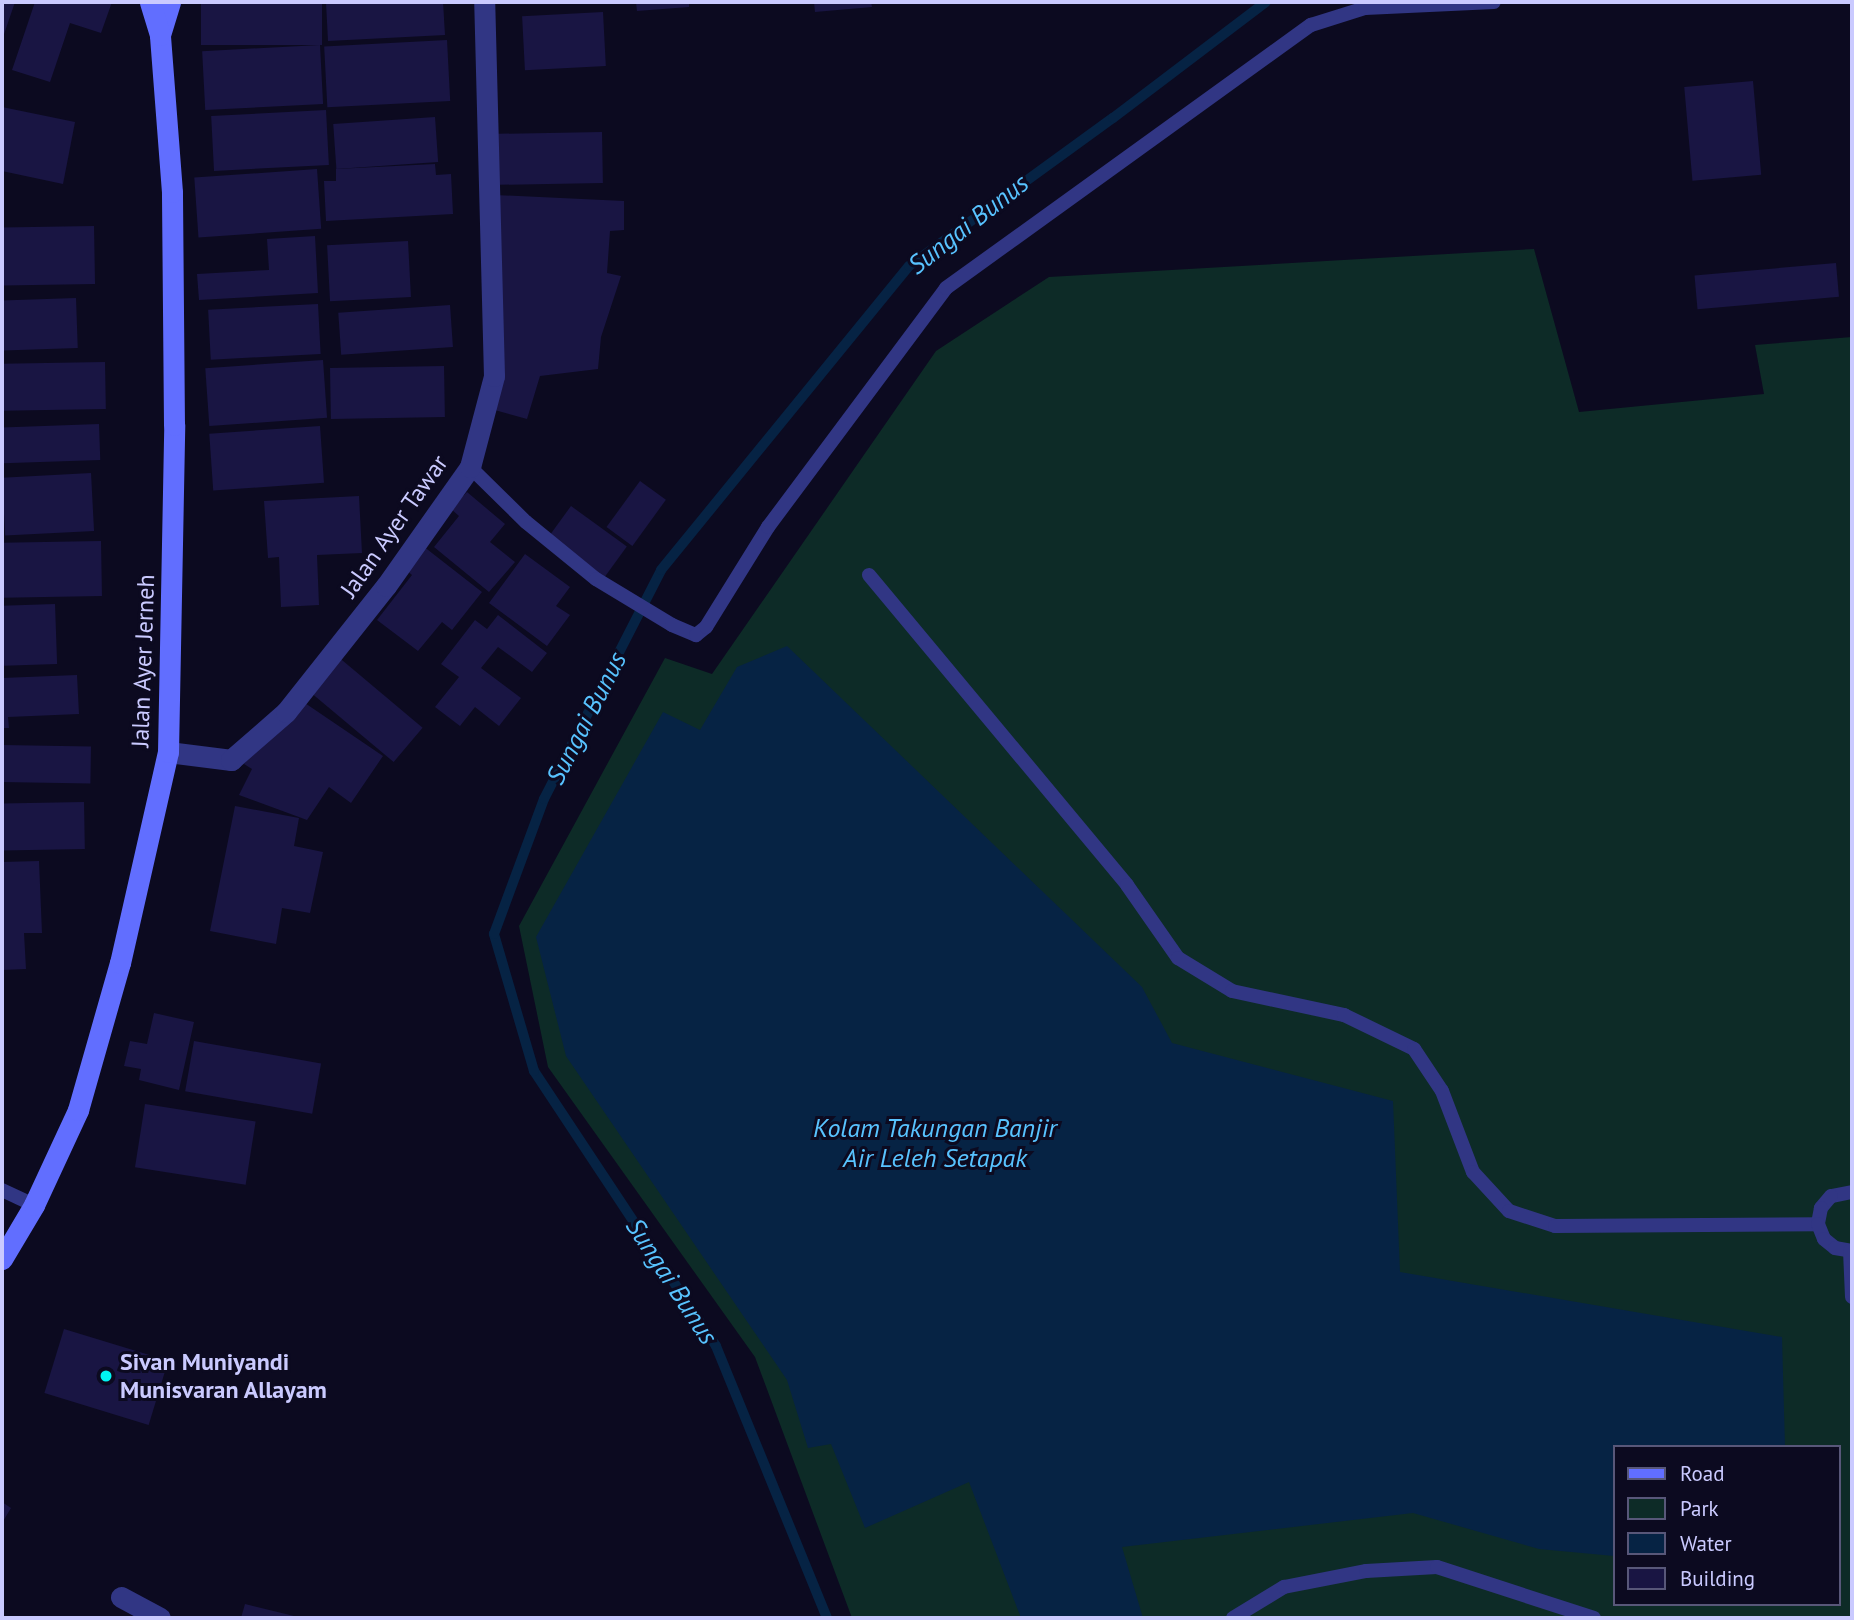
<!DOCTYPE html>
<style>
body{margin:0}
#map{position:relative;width:1854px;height:1620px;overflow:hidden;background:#0c0a20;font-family:"PT Sans",sans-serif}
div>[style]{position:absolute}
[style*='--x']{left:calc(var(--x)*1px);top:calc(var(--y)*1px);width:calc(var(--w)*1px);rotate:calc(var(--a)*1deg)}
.green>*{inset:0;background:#0d2b27}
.water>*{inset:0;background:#062344}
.stream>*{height:10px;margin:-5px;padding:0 5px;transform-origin:5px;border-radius:5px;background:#062344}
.building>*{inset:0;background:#191543;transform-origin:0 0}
.lane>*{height:14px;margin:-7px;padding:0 7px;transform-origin:7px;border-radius:7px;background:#313684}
.street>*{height:21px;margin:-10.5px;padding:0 10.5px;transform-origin:10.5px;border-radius:10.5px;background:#313684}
.secondary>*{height:21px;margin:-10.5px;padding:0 10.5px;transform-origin:10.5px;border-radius:10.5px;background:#616eff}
.dots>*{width:19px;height:19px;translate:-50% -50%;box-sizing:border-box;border:4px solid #0c0a20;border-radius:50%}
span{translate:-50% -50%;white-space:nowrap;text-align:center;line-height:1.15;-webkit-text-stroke:6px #0c0a20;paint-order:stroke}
.street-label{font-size:24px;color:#cacaff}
.poi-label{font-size:24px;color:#cacaff;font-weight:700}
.left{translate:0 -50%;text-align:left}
.water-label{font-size:26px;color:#58c3ff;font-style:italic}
.frame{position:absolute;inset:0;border:4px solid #cacaff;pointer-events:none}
.legend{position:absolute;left:1613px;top:1445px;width:228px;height:161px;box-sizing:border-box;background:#0c0a20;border:2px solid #585779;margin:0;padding:9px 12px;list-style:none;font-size:21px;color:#cacaff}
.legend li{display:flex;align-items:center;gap:14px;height:35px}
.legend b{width:35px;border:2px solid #585779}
</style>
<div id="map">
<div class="green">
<div style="clip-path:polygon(evenodd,1534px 249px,1579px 412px,1764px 394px,1755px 345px,1852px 337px,1852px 1618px,852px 1618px,755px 1357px,548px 1067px,519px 926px,665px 658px,712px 674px,936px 351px,1049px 277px,1534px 249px,1614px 1447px,1838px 1447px,1838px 1604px,1614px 1604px,1614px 1447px)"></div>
</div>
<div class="water">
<div style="clip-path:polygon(787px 646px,1142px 987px,1172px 1043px,1393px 1101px,1400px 1272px,1782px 1337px,1785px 1447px,1614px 1447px,1614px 1556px,1539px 1549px,1413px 1513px,1122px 1547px,1143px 1618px,1021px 1618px,969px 1482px,865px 1528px,831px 1444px,808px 1448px,787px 1380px,566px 1056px,536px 937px,663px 712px,700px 730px,737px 667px)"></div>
</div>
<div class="stream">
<div style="--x:827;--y:1618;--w:294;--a:-112.2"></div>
<div style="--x:716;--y:1346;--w:330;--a:-123.5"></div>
<div style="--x:534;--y:1071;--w:143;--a:-106.3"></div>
<div style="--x:494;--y:934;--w:144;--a:-69.7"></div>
<div style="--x:544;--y:799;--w:257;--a:-62.9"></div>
<div style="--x:661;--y:570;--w:392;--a:-50.8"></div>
<div style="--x:909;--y:266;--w:252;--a:-36"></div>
<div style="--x:1113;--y:118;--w:192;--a:-37.2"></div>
</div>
<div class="building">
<div style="clip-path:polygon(2px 2px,15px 2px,2px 40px)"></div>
<div style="clip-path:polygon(35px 2px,112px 2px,101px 33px,70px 23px,50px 82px,12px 70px)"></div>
<div style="left:201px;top:2px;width:121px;height:43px"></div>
<div style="clip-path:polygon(326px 2px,443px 2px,445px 35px,328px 41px)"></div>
<div style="clip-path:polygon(636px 2px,689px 2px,689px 7px,637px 11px)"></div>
<div style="clip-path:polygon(814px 2px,871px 2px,872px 7px,815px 12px)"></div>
<div style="left:603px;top:12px;width:54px;height:81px;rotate:87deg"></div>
<div style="left:447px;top:40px;width:61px;height:123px;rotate:87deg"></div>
<div style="left:320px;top:45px;width:59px;height:118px;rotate:87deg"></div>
<div style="left:1753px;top:81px;width:94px;height:69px;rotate:85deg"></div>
<div style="clip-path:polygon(2px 107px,75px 122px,63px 184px,2px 171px)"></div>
<div style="left:326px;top:110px;width:55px;height:115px;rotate:87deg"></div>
<div style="left:435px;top:117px;width:45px;height:102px;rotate:86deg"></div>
<div style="left:602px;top:132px;width:51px;height:104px;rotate:89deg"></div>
<div style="clip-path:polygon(435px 164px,436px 175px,451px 174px,453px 214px,326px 221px,324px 181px,336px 181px,336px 169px)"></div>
<div style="left:317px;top:169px;width:60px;height:123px;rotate:86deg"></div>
<div style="clip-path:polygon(496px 195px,624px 201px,624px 230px,610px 231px,607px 273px,621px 276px,601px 337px,598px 369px,540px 376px,527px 419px,491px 409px)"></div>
<div style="left:94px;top:226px;width:58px;height:92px;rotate:89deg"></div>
<div style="clip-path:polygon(315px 236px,318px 293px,199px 300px,197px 274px,269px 270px,267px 239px)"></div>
<div style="left:408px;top:241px;width:56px;height:81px;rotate:87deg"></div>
<div style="left:1836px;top:263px;width:34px;height:142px;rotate:85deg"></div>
<div style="left:76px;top:298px;width:50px;height:74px;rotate:88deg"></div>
<div style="left:318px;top:304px;width:50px;height:110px;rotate:87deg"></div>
<div style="left:450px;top:305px;width:42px;height:112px;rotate:86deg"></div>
<div style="left:323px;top:360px;width:58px;height:118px;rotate:86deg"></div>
<div style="left:105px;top:362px;width:47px;height:103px;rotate:89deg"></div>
<div style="left:444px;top:366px;width:51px;height:114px;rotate:89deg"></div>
<div style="left:99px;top:424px;width:36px;height:97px;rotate:88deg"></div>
<div style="left:320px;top:426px;width:57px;height:111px;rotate:86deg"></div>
<div style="left:91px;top:473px;width:58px;height:89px;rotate:87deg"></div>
<div style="left:640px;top:481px;width:32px;height:57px;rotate:36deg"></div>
<div style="clip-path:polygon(467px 492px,505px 524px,490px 542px,515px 562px,489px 592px,434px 547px,459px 516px,451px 509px)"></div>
<div style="clip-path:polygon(359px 496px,362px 553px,317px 555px,319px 605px,281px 607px,279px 557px,268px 558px,264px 501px)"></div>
<div style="left:571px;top:506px;width:69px;height:38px;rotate:36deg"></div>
<div style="left:101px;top:541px;width:55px;height:99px;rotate:89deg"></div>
<div style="clip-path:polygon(423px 546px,482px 592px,452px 630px,442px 622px,418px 651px,377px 620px,412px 575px,405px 569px)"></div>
<div style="clip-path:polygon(525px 554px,570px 587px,556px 606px,570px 615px,547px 646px,489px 603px)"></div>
<div style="left:55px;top:604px;width:60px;height:53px;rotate:88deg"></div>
<div style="clip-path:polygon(498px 615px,547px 653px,532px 672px,498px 647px,481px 668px,521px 698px,499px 726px,475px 707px,460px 726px,435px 707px,459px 677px,441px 664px,475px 620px,487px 629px)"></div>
<div style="left:336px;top:655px;width:113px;height:45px;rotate:40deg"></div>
<div style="clip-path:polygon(77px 675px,79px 714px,8px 717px,9px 728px,2px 728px,2px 678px)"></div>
<div style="clip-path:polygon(299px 699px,383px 756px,351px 803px,329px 787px,307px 820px,239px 795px,252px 769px,244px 764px,269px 727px)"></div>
<div style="left:2px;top:745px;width:89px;height:37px;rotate:1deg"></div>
<div style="left:84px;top:802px;width:47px;height:82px;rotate:89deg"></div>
<div style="clip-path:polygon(235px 806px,299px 818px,294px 846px,323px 852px,310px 913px,282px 908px,276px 944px,210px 931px)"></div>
<div style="clip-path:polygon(39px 861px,42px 933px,24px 933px,26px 969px,2px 970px,2px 862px)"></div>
<div style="clip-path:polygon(154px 1013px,194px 1022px,179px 1090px,139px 1080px,141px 1069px,124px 1066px,130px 1041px,147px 1044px)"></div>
<div style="left:194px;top:1041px;width:129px;height:51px;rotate:10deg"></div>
<div style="left:145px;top:1104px;width:112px;height:64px;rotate:9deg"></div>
<div style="left:64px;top:1329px;width:109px;height:67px;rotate:17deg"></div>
<div style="clip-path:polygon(2px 1502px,11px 1508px,2px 1523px)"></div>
<div style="clip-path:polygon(245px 1604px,298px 1617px,297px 1618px,241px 1618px)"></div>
</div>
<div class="lane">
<div style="--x:470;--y:467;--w:78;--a:44.5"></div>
<div style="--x:526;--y:522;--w:90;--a:39.2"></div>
<div style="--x:596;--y:579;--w:89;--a:31.2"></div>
<div style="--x:672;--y:625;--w:26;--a:23"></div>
<div style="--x:696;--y:635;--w:13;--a:-39"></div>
<div style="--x:706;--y:627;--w:118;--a:-58.2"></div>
<div style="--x:768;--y:527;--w:298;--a:-53.3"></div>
<div style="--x:946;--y:288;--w:450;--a:-35.8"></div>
<div style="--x:1311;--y:25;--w:57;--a:-17.5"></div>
<div style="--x:1365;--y:8;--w:129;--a:-2.7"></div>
<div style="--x:869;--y:575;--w:403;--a:50.2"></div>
<div style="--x:1127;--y:885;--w:89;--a:55.1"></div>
<div style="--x:1178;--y:958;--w:63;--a:31.4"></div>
<div style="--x:1232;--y:991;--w:115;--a:12.1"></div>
<div style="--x:1344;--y:1015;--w:78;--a:25.9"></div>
<div style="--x:1414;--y:1049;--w:50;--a:56.3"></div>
<div style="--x:1442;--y:1091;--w:87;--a:69.1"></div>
<div style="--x:1473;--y:1172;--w:53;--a:47.3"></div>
<div style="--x:1509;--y:1211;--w:48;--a:18.1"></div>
<div style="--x:1555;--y:1226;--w:263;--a:-0.4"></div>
<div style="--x:2;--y:1190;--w:35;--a:25"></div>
<div style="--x:1852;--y:1192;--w:21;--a:169"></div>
<div style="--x:1831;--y:1196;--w:16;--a:130"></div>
<div style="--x:1821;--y:1208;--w:16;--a:101"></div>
<div style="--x:1818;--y:1224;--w:16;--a:68"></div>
<div style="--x:1824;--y:1239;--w:14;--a:39"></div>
<div style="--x:1835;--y:1248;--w:17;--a:10"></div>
<div style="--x:1850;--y:1251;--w:46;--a:87.5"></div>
<div style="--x:1233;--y:1618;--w:60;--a:-31.3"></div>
<div style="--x:1284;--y:1587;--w:84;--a:-11"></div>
<div style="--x:1366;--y:1571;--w:71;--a:-3.2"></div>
<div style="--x:1437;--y:1567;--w:165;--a:18"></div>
</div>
<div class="street">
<div style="--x:168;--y:752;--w:64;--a:7.2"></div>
<div style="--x:231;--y:760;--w:73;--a:-41.1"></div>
<div style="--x:286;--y:712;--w:161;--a:-51.6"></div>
<div style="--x:386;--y:586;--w:146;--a:-54.8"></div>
<div style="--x:470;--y:467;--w:94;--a:-75.2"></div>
<div style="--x:494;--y:376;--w:374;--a:-91.5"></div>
<div style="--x:121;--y:1597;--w:44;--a:28.3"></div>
</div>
<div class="secondary">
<div style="--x:160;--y:35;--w:34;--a:-73"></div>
<div style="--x:2;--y:1259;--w:63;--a:-59.3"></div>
<div style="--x:34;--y:1205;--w:105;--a:-65.1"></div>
<div style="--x:78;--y:1110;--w:153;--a:-74.1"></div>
<div style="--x:120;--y:963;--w:216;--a:-77.2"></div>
<div style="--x:168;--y:752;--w:327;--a:-88.9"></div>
<div style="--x:174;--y:425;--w:233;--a:-90.5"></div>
<div style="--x:172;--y:192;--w:157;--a:-94.4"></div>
<div style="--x:160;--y:35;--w:34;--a:-107"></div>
</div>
<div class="dots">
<div style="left:106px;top:1376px;background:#00f5f3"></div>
</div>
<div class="street-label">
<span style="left:394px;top:526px;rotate:-55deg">Jalan Ayer Tawar</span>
<span style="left:143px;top:661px;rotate:-88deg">Jalan Ayer Jerneh</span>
</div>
<div class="poi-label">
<span class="left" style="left:120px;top:1376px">Sivan Muniyandi<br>Munisvaran Allayam</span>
</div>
<div class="water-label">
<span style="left:968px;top:224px;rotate:-38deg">Sungai Bunus</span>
<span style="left:586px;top:718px;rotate:-63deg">Sungai Bunus</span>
<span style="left:935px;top:1143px">Kolam Takungan Banjir<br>Air Leleh Setapak</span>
<span style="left:672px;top:1281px;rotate:57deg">Sungai Bunus</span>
</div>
<div class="frame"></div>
<ul class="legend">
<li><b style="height:9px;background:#616eff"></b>Road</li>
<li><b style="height:19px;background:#0d2b27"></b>Park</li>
<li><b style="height:19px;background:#062344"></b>Water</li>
<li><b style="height:19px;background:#191543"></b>Building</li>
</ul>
</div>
